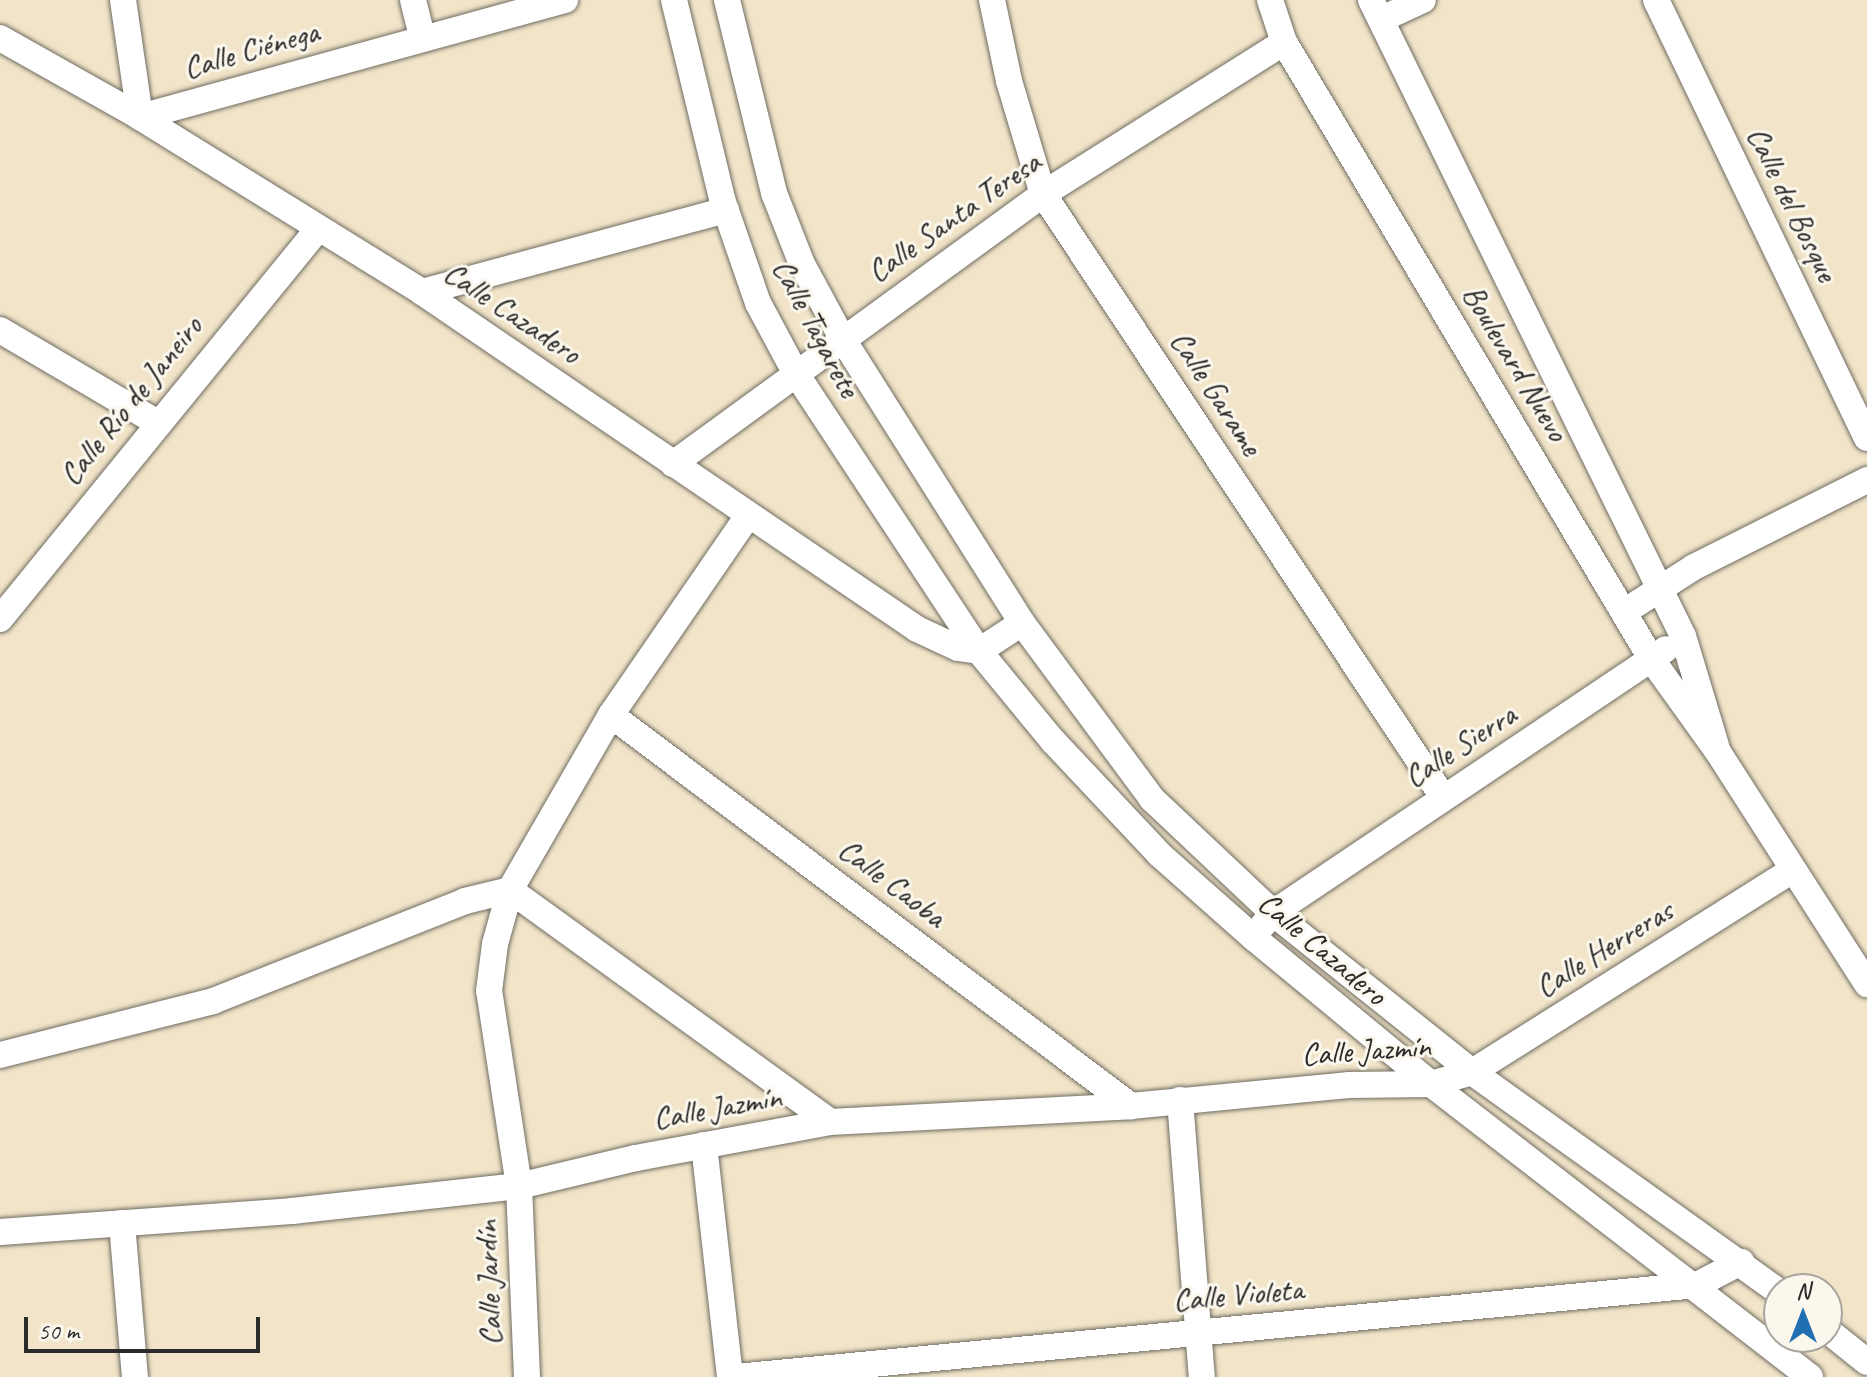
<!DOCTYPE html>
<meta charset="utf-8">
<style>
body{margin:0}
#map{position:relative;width:1867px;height:1377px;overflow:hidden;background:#f1e4c8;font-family:Caveat,sans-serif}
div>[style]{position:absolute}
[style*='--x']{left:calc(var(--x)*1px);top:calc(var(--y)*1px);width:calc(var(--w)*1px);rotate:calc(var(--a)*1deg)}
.roads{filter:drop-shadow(0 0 2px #706c62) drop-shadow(0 0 2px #706c62)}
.minor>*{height:26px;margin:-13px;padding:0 13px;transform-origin:13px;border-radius:13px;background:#fff}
span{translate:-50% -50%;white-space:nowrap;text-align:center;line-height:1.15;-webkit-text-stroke:6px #fbf7ec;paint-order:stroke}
.street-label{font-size:32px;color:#2b2b2b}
.north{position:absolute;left:1763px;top:1273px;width:80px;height:80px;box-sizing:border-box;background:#fbf7ec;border:2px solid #a8a59f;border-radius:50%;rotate:0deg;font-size:22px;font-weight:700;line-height:32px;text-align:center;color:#2b2b2b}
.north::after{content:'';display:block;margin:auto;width:28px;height:36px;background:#1f6fb2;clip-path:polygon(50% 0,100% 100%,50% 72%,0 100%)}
.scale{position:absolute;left:24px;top:1317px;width:236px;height:36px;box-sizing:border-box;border:4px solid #2b2b2b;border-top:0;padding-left:10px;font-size:24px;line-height:28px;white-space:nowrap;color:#2b2b2b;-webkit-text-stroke:6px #fbf7ec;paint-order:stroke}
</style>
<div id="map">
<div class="roads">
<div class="minor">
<div style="--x:123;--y:0;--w:118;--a:81.7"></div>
<div style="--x:413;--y:0;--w:38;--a:76"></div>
<div style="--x:674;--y:0;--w:205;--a:76.4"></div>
<div style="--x:722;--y:199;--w:110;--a:70.9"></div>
<div style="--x:758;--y:303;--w:78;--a:61.8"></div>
<div style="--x:795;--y:372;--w:334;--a:56.6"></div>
<div style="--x:979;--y:651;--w:117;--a:50.6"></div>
<div style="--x:1053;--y:741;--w:155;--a:46.8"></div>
<div style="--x:1159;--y:854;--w:127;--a:41.5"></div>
<div style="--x:1254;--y:938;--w:229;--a:39.5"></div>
<div style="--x:1431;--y:1084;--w:479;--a:37.7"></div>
<div style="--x:727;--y:0;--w:199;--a:76.3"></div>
<div style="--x:774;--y:193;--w:76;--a:68.5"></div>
<div style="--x:802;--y:264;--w:84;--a:61.6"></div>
<div style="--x:842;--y:338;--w:337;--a:57.7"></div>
<div style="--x:1022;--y:623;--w:219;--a:53.5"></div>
<div style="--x:1152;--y:799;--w:166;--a:43.3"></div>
<div style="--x:1273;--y:913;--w:255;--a:38.6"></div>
<div style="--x:1472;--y:1072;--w:378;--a:35.6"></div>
<div style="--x:992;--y:0;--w:83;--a:78.1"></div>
<div style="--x:1009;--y:81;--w:118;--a:73.3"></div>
<div style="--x:1043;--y:194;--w:724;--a:56.44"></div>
<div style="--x:1270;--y:0;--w:44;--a:71.6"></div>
<div style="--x:1284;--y:42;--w:719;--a:59.23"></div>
<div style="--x:1652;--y:660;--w:113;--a:54.3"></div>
<div style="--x:1718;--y:752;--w:276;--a:57.3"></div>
<div style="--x:1371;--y:0;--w:708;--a:63.87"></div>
<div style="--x:1683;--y:636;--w:114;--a:73.2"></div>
<div style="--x:1656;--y:0;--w:486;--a:64.3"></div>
<div style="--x:1382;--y:19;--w:45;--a:-24.9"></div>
<div style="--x:0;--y:38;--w:161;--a:29.4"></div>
<div style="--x:140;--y:117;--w:332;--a:31.8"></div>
<div style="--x:422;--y:292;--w:599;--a:34.25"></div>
<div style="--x:917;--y:629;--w:45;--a:24.9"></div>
<div style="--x:958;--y:648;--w:21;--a:8"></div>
<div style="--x:979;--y:651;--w:51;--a:-33.1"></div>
<div style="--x:140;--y:117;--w:441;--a:-15.4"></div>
<div style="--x:422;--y:292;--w:315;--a:-15.1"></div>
<div style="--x:0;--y:330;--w:181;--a:30.5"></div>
<div style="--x:673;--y:464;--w:458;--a:-36.1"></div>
<div style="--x:1043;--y:194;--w:285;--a:-32.2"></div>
<div style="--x:1624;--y:612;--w:83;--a:-32.7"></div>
<div style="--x:1694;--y:567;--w:194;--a:-26.7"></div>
<div style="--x:0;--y:619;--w:503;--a:-50.81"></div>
<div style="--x:611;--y:715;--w:651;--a:36.94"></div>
<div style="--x:1263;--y:925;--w:16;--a:-50"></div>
<div style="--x:1273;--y:913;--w:473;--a:-33.9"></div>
<div style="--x:0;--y:1055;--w:220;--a:-14.2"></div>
<div style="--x:213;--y:1001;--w:271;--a:-21.6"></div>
<div style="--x:465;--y:901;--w:46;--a:-13.7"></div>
<div style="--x:510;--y:890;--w:395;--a:35.9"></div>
<div style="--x:1180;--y:1100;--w:278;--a:85.5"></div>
<div style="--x:704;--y:1145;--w:233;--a:83.6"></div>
<div style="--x:122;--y:1223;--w:155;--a:85.2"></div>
<div style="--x:0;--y:1232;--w:293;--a:-4.1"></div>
<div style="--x:292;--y:1211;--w:228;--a:-6.3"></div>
<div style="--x:519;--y:1186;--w:120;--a:-13.5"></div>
<div style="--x:636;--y:1158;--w:197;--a:-10.5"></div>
<div style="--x:830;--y:1122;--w:301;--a:-3"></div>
<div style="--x:1131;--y:1106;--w:219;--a:-5.5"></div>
<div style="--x:1349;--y:1085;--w:82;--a:-0.7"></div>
<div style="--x:1431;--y:1084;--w:43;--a:-16.3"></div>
<div style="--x:1472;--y:1072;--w:379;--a:-32.2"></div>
<div style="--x:1827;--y:1330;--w:51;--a:38.7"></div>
<div style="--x:527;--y:1377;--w:191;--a:-92.4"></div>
<div style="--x:519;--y:1186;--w:197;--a:-98.7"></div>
<div style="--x:489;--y:991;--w:47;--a:-82.7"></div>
<div style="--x:495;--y:944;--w:56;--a:-74.5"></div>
<div style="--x:510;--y:890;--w:202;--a:-60"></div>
<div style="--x:611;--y:715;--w:240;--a:-55.5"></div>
<div style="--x:736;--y:1377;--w:965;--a:-5.47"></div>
<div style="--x:1697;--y:1285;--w:50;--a:-27.6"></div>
</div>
</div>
<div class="street-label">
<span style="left:251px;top:50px;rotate:-16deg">Calle Ciénega</span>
<span style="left:1792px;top:204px;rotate:64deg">Calle del Bosque</span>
<span style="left:954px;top:217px;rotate:-35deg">Calle Santa Teresa</span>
<span style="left:512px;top:313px;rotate:34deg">Calle Cazadero</span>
<span style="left:816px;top:328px;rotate:62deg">Calle Tagarete</span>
<span style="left:1515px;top:363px;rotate:59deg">Boulevard Nuevo</span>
<span style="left:1216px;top:393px;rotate:57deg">Calle Garame</span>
<span style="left:131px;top:401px;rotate:-51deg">Calle Río de Janeiro</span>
<span style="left:1460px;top:746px;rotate:-33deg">Calle Sierra</span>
<span style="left:892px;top:883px;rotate:37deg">Calle Caoba</span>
<span style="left:1322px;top:949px;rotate:40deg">Calle Cazadero</span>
<span style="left:1604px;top:949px;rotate:-32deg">Calle Herreras</span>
<span style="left:1366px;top:1051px;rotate:-4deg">Calle Jazmín</span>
<span style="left:717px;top:1108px;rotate:-10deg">Calle Jazmín</span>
<span style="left:489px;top:1283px;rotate:-92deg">Calle Jardín</span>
<span style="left:1238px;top:1295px;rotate:-5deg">Calle Violeta</span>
</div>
<div class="north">N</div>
<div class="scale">50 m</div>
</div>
